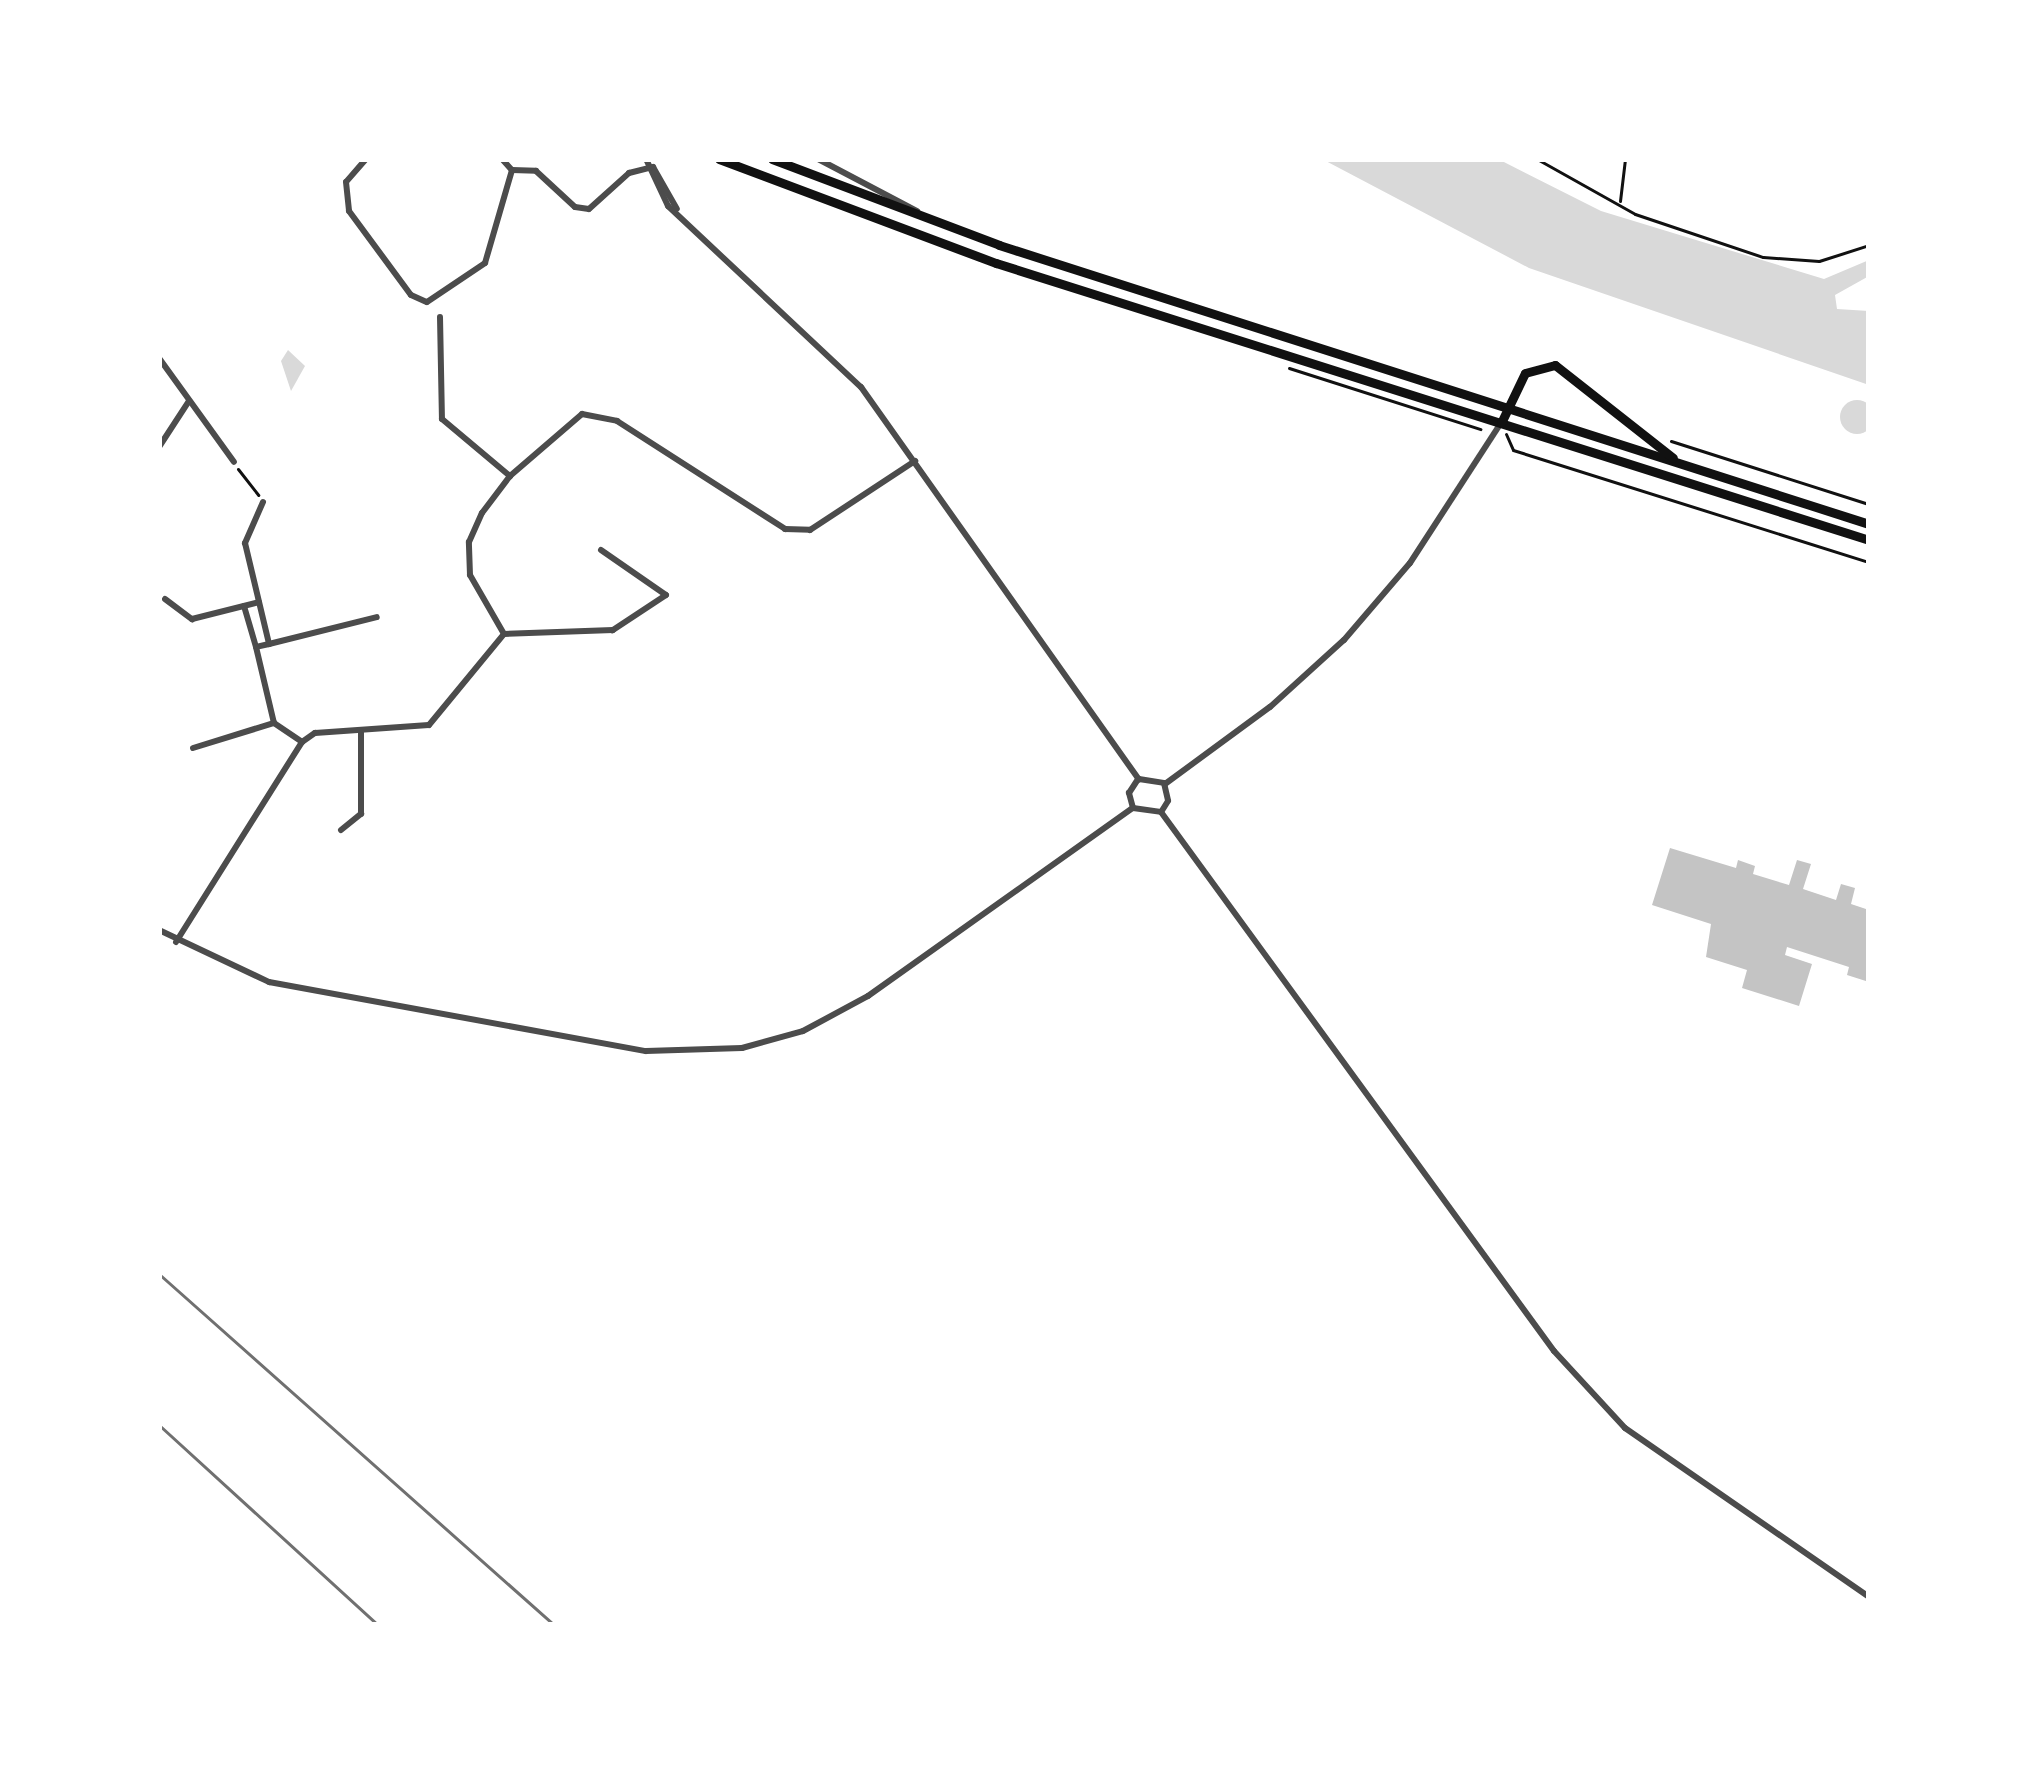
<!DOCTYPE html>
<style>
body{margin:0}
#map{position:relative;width:2028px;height:1784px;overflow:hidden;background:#fff;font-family:Signika,sans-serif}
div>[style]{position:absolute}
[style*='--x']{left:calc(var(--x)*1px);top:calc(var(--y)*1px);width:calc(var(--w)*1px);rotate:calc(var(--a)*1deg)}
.water>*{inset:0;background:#d9d9d9}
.round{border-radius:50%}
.building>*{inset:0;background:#c4c4c4}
.path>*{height:3px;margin:-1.5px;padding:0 1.5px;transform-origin:1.5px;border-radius:1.5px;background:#111}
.minor>*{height:6px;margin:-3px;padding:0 3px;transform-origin:3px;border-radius:3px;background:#4c4c4c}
.primary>*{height:9px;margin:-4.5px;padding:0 4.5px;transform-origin:4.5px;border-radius:4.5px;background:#111}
.rail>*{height:3px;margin:-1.5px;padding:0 1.5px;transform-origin:1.5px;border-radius:1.5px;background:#707070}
span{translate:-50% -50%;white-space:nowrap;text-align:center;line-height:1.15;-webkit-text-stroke:12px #fff;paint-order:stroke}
.frame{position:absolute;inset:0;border:162px solid #fff;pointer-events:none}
</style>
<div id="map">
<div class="water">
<div style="clip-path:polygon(1322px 159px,1498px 159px,1601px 211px,1824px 279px,1869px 260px,1869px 276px,1835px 295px,1837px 309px,1869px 311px,1869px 385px,1529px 268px)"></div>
<div style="clip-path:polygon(288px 350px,305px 366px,291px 391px,281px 361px)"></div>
<div class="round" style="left:1840px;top:400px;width:34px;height:34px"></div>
</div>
<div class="building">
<div style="clip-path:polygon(1670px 848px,1736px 868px,1738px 860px,1755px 866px,1753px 874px,1789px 885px,1797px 860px,1811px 864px,1803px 889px,1836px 900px,1841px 884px,1855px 888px,1851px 904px,1869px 910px,1869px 982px,1847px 975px,1849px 967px,1787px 947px,1785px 955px,1812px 964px,1799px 1006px,1742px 988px,1747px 970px,1706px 957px,1711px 924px,1652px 905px)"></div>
</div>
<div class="path">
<div style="--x:1537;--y:159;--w:112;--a:29.3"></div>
<div style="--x:1635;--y:214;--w:135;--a:18.6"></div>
<div style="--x:1763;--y:257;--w:56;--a:4.1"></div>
<div style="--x:1819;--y:261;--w:52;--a:-17.7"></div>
<div style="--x:1620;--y:201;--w:42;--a:-83.2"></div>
<div style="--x:1289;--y:368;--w:201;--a:17.7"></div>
<div style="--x:1506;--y:434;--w:17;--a:66"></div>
<div style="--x:1513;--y:450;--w:373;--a:17.5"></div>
<div style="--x:1671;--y:441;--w:208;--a:17.7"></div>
<div style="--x:238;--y:469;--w:33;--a:52"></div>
</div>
<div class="minor">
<div style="--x:366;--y:159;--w:30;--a:131"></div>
<div style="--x:346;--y:182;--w:29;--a:84"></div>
<div style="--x:349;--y:211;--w:104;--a:53.6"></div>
<div style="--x:411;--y:295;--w:17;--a:24"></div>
<div style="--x:427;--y:302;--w:70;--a:-33.9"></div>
<div style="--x:485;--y:263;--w:97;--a:-73.8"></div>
<div style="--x:502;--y:159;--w:15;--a:48"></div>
<div style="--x:646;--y:159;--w:52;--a:64.9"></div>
<div style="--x:668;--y:206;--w:265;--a:43.2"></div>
<div style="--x:861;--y:387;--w:481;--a:54.7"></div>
<div style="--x:818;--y:159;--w:112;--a:27.7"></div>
<div style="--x:512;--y:170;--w:24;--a:2"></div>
<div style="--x:536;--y:171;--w:53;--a:42.7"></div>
<div style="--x:575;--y:207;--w:14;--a:8"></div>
<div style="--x:589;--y:209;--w:54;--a:-42"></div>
<div style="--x:629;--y:173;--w:25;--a:-14"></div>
<div style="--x:653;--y:167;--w:48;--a:60.3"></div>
<div style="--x:440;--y:317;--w:102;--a:88.9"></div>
<div style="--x:442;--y:419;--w:89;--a:40"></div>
<div style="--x:159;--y:358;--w:128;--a:54.2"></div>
<div style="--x:159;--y:447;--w:55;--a:-56.9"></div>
<div style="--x:263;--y:502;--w:45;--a:113.7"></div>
<div style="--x:245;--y:543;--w:104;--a:76.6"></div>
<div style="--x:269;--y:644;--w:13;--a:167"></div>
<div style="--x:256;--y:647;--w:78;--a:76.7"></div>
<div style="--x:274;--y:723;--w:34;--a:34"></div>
<div style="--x:601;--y:550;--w:79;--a:34.7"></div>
<div style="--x:666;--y:595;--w:64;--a:146.6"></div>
<div style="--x:613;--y:630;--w:109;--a:177.9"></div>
<div style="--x:504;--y:634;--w:68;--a:-120"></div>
<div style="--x:470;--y:575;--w:33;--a:-92"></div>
<div style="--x:469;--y:542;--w:32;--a:-66"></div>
<div style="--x:482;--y:513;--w:46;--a:-52.9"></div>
<div style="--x:510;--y:476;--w:95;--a:-40.7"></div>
<div style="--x:582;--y:414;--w:36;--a:11"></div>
<div style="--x:617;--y:421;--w:200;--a:32.7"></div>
<div style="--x:785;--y:529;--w:25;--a:2"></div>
<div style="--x:810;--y:530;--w:126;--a:-33.3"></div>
<div style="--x:165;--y:599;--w:34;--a:37"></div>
<div style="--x:192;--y:619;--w:69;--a:-14.2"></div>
<div style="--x:244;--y:606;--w:43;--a:73.7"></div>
<div style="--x:269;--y:644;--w:111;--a:-14"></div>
<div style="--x:193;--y:748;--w:85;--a:-17.2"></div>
<div style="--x:1139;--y:779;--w:25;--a:9"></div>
<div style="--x:1164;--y:783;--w:18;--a:77"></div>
<div style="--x:1168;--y:801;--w:13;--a:122"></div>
<div style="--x:1165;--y:784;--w:130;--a:-36.3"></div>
<div style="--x:1270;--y:707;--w:100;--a:-42.2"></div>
<div style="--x:1344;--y:640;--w:101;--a:-49.4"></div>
<div style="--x:1410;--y:563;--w:167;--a:-57"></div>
<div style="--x:1133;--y:808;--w:16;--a:-105"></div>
<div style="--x:1129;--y:793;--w:17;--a:-57"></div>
<div style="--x:1133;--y:808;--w:28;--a:8"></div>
<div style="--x:1161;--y:812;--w:667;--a:53.9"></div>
<div style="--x:1554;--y:1351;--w:105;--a:47.3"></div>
<div style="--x:1625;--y:1428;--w:297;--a:34.7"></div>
<div style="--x:341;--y:830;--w:26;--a:-39"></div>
<div style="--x:361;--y:814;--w:83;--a:-90"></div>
<div style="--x:159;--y:930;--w:122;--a:25.3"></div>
<div style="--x:269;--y:982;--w:383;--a:10.4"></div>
<div style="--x:646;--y:1051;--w:96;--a:-1.8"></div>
<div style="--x:742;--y:1048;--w:63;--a:-15.6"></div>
<div style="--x:803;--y:1031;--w:74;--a:-28.3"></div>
<div style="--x:868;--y:996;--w:325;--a:-35.4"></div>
<div style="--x:176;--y:942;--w:236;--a:-57.8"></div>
<div style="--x:302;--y:742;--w:16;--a:-35"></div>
<div style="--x:315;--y:733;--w:114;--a:-4"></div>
<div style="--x:429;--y:725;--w:118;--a:-50.5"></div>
</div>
<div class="primary">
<div style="--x:719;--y:159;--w:296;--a:20.6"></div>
<div style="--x:996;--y:263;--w:916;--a:17.6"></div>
<div style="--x:772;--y:159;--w:243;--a:20.7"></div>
<div style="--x:999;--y:245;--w:914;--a:17.78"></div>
<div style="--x:1501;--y:423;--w:55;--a:-64.4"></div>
<div style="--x:1525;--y:373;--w:31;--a:-15"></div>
<div style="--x:1555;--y:365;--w:150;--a:38.2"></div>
</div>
<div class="rail">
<div style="--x:159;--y:1274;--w:528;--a:41.62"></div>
<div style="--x:159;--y:1425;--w:297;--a:42.4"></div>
</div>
<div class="frame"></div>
</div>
